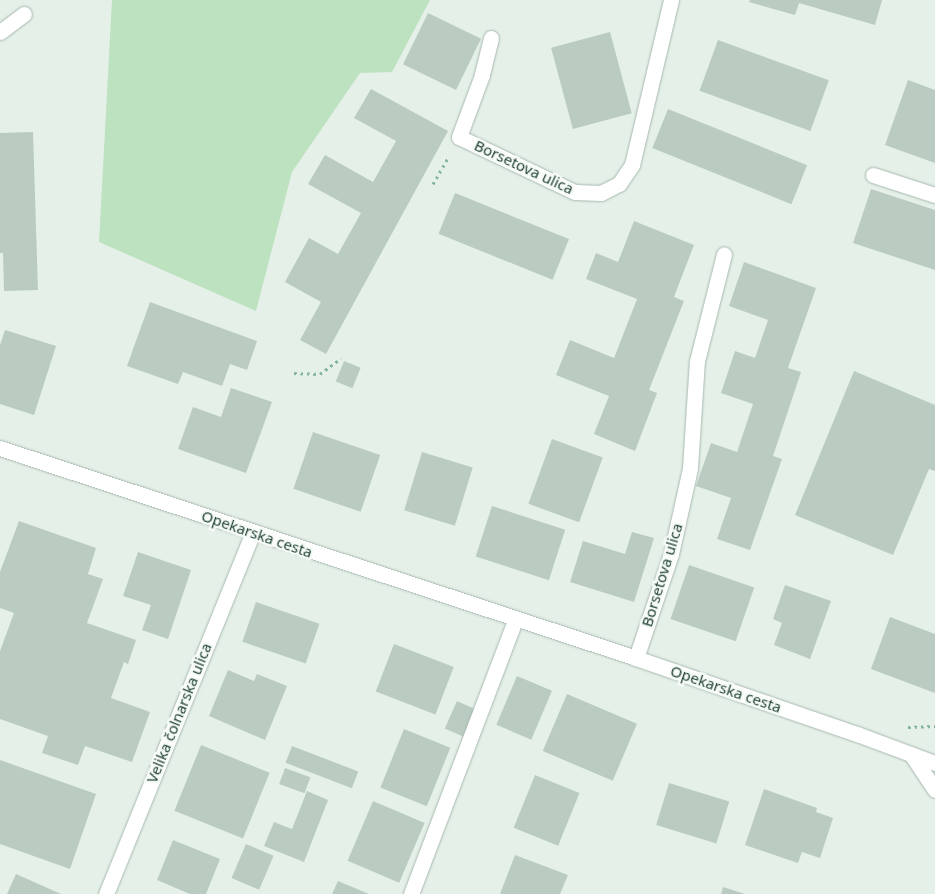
<!DOCTYPE html>
<meta charset="utf-8">
<style>
body{margin:0}
#map{position:relative;width:935px;height:894px;overflow:hidden;background:#e5f0e9;font-family:"Noto Sans",sans-serif}
div>[style]{position:absolute}
[style*='--x']{left:calc(var(--x)*1px);top:calc(var(--y)*1px);width:calc(var(--w)*1px);rotate:calc(var(--a)*1deg)}
.green>*{inset:0;background:#bde2bf}
.building>*{inset:0;background:#bacbc1;transform-origin:0 0}
.path>*{height:3px;margin-top:-1.5px;transform-origin:0;background:repeating-linear-gradient(90deg,#83b69b 0 2.5px,transparent 0 6.5px)}
.roads{filter:drop-shadow(0 0 1px #a7b9af) drop-shadow(0 0 1px #a7b9af)}
.minor>*{height:15px;margin:-7.5px;padding:0 7.5px;transform-origin:7.5px;border-radius:7.5px;background:#fff}
span{translate:-50% -50%;white-space:nowrap;text-align:center;line-height:1.15;-webkit-text-stroke:5px #f7fbf8;paint-order:stroke}
.street-label{font-size:15px;color:#224434}
</style>
<div id="map">
<div class="green">
<div style="clip-path:polygon(112px 0,430px 0,392px 72px,360px 73px,292px 172px,256px 311px,99px 242px)"></div>
</div>
<div class="building">
<div style="clip-path:polygon(750px 0,882px 0,875px 25px,799px 3px,795px 15px,749px 2px)"></div>
<div style="left:428px;top:13px;width:59px;height:57px;rotate:26deg"></div>
<div style="left:610px;top:32px;width:84px;height:61px;rotate:75deg"></div>
<div style="left:718px;top:40px;width:118px;height:54px;rotate:20deg"></div>
<div style="clip-path:polygon(908px 80px,935px 90px,935px 163px,885px 145px)"></div>
<div style="clip-path:polygon(371px 89px,448px 131px,326px 354px,300px 340px,321px 302px,285px 282px,309px 238px,338px 254px,361px 213px,308px 184px,325px 155px,373px 182px,396px 141px,354px 118px)"></div>
<div style="left:668px;top:109px;width:150px;height:42px;rotate:22deg"></div>
<div style="clip-path:polygon(33px 132px,38px 290px,4px 291px,3px 253px,0 253px,0 133px)"></div>
<div style="clip-path:polygon(871px 189px,935px 210px,935px 270px,853px 243px)"></div>
<div style="left:455px;top:193px;width:123px;height:44px;rotate:22deg"></div>
<div style="clip-path:polygon(634px 221px,694px 245px,674px 297px,684px 301px,649px 390px,657px 393px,635px 451px,594px 434px,609px 396px,556px 375px,570px 340px,614px 358px,637px 299px,586px 279px,596px 253px,618px 262px)"></div>
<div style="clip-path:polygon(744px 262px,816px 288px,788px 368px,801px 372px,773px 456px,782px 459px,750px 550px,717px 539px,731px 498px,696px 486px,711px 443px,737px 452px,753px 404px,721px 393px,735px 351px,755px 358px,768px 320px,729px 306px)"></div>
<div style="clip-path:polygon(150px 302px,257px 341px,247px 370px,230px 364px,222px 386px,183px 372px,178px 384px,127px 366px)"></div>
<div style="clip-path:polygon(5px 330px,56px 346px,34px 415px,0 404px,0 345px)"></div>
<div style="left:344px;top:361px;width:18px;height:22px;rotate:22deg"></div>
<div style="clip-path:polygon(854px 371px,935px 405px,935px 471px,929px 469px,893px 555px,795px 515px)"></div>
<div style="clip-path:polygon(231px 388px,272px 402px,246px 473px,178px 449px,193px 407px,221px 417px)"></div>
<div style="left:313px;top:432px;width:71px;height:60px;rotate:19deg"></div>
<div style="left:552px;top:439px;width:54px;height:69px;rotate:20deg"></div>
<div style="left:422px;top:452px;width:53px;height:61px;rotate:17deg"></div>
<div style="left:492px;top:506px;width:77px;height:53px;rotate:18deg"></div>
<div style="clip-path:polygon(19px 521px,96px 548px,88px 574px,103px 579px,87px 623px,136px 640px,128px 664px,124px 662px,111px 698px,150px 712px,132px 762px,85px 746px,78px 765px,42px 753px,48px 736px,0 719px,0 651px,14px 613px,0 608px,0 572px)"></div>
<div style="clip-path:polygon(632px 532px,654px 538px,634px 602px,570px 582px,583px 541px,625px 554px)"></div>
<div style="clip-path:polygon(138px 552px,191px 570px,168px 639px,142px 630px,151px 605px,123px 596px)"></div>
<div style="left:689px;top:565px;width:69px;height:57px;rotate:19deg"></div>
<div style="clip-path:polygon(785px 585px,831px 601px,810px 659px,774px 645px,782px 623px,773px 619px)"></div>
<div style="left:256px;top:602px;width:67px;height:42px;rotate:19deg"></div>
<div style="clip-path:polygon(890px 617px,935px 634px,935px 693px,871px 669px)"></div>
<div style="left:394px;top:644px;width:64px;height:51px;rotate:21deg"></div>
<div style="clip-path:polygon(228px 670px,254px 681px,257px 674px,287px 686px,265px 740px,209px 716px)"></div>
<div style="left:517px;top:676px;width:38px;height:53px;rotate:23deg"></div>
<div style="left:567px;top:694px;width:76px;height:62px;rotate:23deg"></div>
<div style="left:457px;top:701px;width:20px;height:30px;rotate:24deg"></div>
<div style="left:404px;top:729px;width:50px;height:63px;rotate:22deg"></div>
<div style="left:201px;top:745px;width:74px;height:71px;rotate:22deg"></div>
<div style="left:292px;top:746px;width:71px;height:18px;rotate:21deg"></div>
<div style="clip-path:polygon(0 760px,96px 794px,70px 869px,0 844px)"></div>
<div style="left:285px;top:768px;width:27px;height:17px;rotate:20deg"></div>
<div style="left:535px;top:775px;width:48px;height:57px;rotate:22deg"></div>
<div style="left:669px;top:783px;width:63px;height:44px;rotate:17deg"></div>
<div style="clip-path:polygon(764px 789px,817px 808px,816px 812px,833px 818px,820px 858px,802px 852px,798px 863px,745px 845px)"></div>
<div style="clip-path:polygon(307px 791px,328px 800px,304px 862px,264px 846px,274px 822px,292px 829px)"></div>
<div style="left:373px;top:801px;width:56px;height:65px;rotate:23deg"></div>
<div style="clip-path:polygon(173px 840px,220px 859px,206px 894px,190px 894px,157px 880px)"></div>
<div style="left:246px;top:844px;width:30px;height:37px;rotate:23deg"></div>
<div style="clip-path:polygon(515px 855px,568px 875px,560px 894px,500px 894px)"></div>
<div style="clip-path:polygon(16px 874px,61px 894px,7px 894px)"></div>
<div style="clip-path:polygon(338px 881px,369px 894px,332px 894px)"></div>
<div style="clip-path:polygon(723px 887px,745px 894px,721px 894px)"></div>
</div>
<div class="path">
<div style="--x:433;--y:184;--w:32;--a:-60"></div>
<div style="--x:294;--y:373;--w:26;--a:2"></div>
<div style="--x:320;--y:374;--w:26;--a:-37"></div>
<div style="--x:908;--y:727;--w:27;--a:-2"></div>
</div>
<div class="roads">
<div class="minor">
<div style="--x:0;--y:32;--w:30;--a:-37"></div>
<div style="--x:491;--y:38;--w:38;--a:104"></div>
<div style="--x:482;--y:75;--w:66;--a:110.4"></div>
<div style="--x:459;--y:137;--w:128;--a:25.4"></div>
<div style="--x:575;--y:192;--w:26;--a:2"></div>
<div style="--x:601;--y:193;--w:20;--a:-27"></div>
<div style="--x:619;--y:184;--w:23;--a:-56"></div>
<div style="--x:632;--y:165;--w:170;--a:-76.7"></div>
<div style="--x:873;--y:175;--w:65;--a:17.9"></div>
<div style="--x:0;--y:448;--w:670;--a:18.27"></div>
<div style="--x:636;--y:658;--w:234;--a:19"></div>
<div style="--x:857;--y:734;--w:83;--a:20.4"></div>
<div style="--x:636;--y:658;--w:110;--a:-71.4"></div>
<div style="--x:671;--y:554;--w:88;--a:-77.5"></div>
<div style="--x:690;--y:468;--w:107;--a:-86.3"></div>
<div style="--x:697;--y:361;--w:110;--a:-75.8"></div>
<div style="--x:911;--y:754;--w:43;--a:56.3"></div>
<div style="--x:106;--y:894;--w:391;--a:-67.9"></div>
<div style="--x:411;--y:894;--w:293;--a:-69.2"></div>
</div>
</div>
<div class="street-label">
<span style="left:524px;top:167px;rotate:25deg">Borsetova ulica</span>
<span style="left:257px;top:534px;rotate:19deg">Opekarska cesta</span>
<span style="left:662px;top:575px;rotate:-73deg">Borsetova ulica</span>
<span style="left:726px;top:689px;rotate:19deg">Opekarska cesta</span>
<span style="left:179px;top:713px;rotate:-68deg">Velika čolnarska ulica</span>
</div>
</div>
